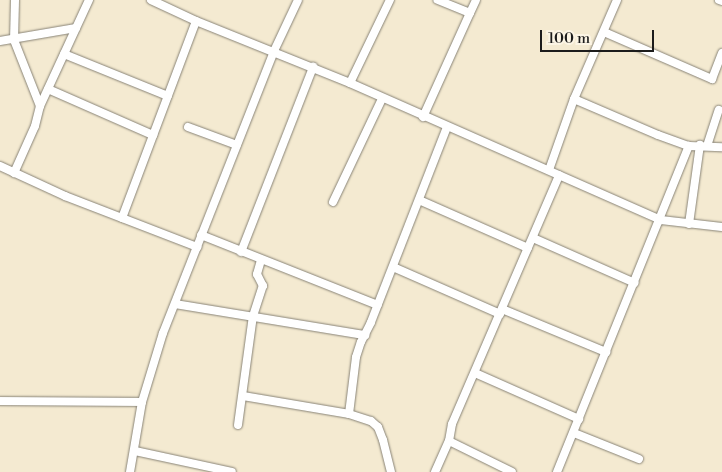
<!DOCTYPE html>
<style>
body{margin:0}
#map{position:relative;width:722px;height:472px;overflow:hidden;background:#f4ead1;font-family:"Libre Bodoni",serif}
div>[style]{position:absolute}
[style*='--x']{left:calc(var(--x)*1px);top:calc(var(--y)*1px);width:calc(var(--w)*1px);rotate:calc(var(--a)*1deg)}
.roads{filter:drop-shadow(0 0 1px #888376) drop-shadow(0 0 1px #888376)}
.street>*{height:8px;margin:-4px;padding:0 4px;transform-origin:4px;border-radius:4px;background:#fff}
span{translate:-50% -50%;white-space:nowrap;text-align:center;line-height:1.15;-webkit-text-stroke:4px #fcf5e5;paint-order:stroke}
.scale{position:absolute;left:540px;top:30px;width:114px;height:22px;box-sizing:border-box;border:2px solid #1c1c1c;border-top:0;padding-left:6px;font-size:15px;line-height:18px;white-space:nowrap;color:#1c1c1c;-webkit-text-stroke:4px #fcf5e5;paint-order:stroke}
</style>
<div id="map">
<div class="roads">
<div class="street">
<div style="--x:15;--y:0;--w:40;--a:91.4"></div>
<div style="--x:14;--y:40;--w:71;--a:68.5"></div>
<div style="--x:151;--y:0;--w:50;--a:25"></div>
<div style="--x:196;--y:21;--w:166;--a:21.9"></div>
<div style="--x:350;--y:83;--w:340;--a:23.8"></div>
<div style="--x:661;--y:220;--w:61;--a:6.5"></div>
<div style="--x:719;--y:0;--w:3;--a:18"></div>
<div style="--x:470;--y:13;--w:14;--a:-65"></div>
<div style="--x:604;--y:32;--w:118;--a:23.5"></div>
<div style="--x:712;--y:79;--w:28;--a:-69"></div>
<div style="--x:0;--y:41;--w:77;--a:-9.7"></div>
<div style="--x:64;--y:54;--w:112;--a:22"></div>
<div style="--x:350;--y:83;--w:92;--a:-64.3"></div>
<div style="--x:48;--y:89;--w:115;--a:23.7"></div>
<div style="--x:574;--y:99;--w:91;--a:23.2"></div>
<div style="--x:658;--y:135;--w:33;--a:20"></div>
<div style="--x:689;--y:146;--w:33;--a:2"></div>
<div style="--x:423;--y:117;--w:114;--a:-65.7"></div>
<div style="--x:470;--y:13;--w:35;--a:-158"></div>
<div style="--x:188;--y:127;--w:52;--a:20.2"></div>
<div style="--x:707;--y:146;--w:38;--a:-72"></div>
<div style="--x:0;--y:166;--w:72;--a:24.8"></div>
<div style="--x:65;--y:196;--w:142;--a:21.1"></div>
<div style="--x:549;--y:170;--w:75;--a:-70.6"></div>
<div style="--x:574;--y:99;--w:108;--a:-66.5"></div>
<div style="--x:14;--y:173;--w:51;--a:-65.9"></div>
<div style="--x:35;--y:126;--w:21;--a:-76"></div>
<div style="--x:40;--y:106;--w:117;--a:-65.2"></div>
<div style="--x:419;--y:200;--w:119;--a:23.8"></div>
<div style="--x:333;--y:202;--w:114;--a:-64.6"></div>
<div style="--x:122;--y:218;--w:210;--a:-69.4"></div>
<div style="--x:689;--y:224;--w:80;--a:-82.1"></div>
<div style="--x:201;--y:235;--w:190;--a:21.6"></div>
<div style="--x:533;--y:238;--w:111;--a:23.8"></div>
<div style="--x:241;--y:252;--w:199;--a:-68.7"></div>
<div style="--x:393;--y:267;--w:117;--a:23.7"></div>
<div style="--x:175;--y:304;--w:193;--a:9.3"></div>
<div style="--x:502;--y:309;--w:113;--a:22.5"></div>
<div style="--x:475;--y:373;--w:114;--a:23.9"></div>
<div style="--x:243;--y:396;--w:108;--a:9.6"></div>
<div style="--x:349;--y:414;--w:23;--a:18"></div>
<div style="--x:371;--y:421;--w:9;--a:41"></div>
<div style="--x:378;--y:427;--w:14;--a:69"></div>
<div style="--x:383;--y:440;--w:33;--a:76"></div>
<div style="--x:0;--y:401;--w:142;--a:0.4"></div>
<div style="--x:349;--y:414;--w:57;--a:-83"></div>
<div style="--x:356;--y:357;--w:16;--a:-72"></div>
<div style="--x:361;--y:342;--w:22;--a:-63"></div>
<div style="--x:371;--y:322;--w:209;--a:-68.7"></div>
<div style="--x:238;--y:425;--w:110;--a:-82.2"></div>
<div style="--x:253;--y:316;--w:32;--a:-72"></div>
<div style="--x:263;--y:286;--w:13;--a:-117"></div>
<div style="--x:257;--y:274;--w:15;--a:-74"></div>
<div style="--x:574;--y:433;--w:70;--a:21.8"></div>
<div style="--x:449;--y:441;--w:70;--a:26.2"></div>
<div style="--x:135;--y:451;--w:99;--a:12.2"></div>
<div style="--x:130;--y:472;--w:71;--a:-80.3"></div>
<div style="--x:142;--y:402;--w:72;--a:-73.1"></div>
<div style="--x:163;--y:333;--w:303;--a:-68.5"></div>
<div style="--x:274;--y:51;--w:56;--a:-64.8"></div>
<div style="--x:435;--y:472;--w:34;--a:-66"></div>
<div style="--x:449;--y:441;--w:17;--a:-80"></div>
<div style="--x:452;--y:424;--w:271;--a:-66.7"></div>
<div style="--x:557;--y:472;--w:352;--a:-68"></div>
</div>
</div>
<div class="scale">100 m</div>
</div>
